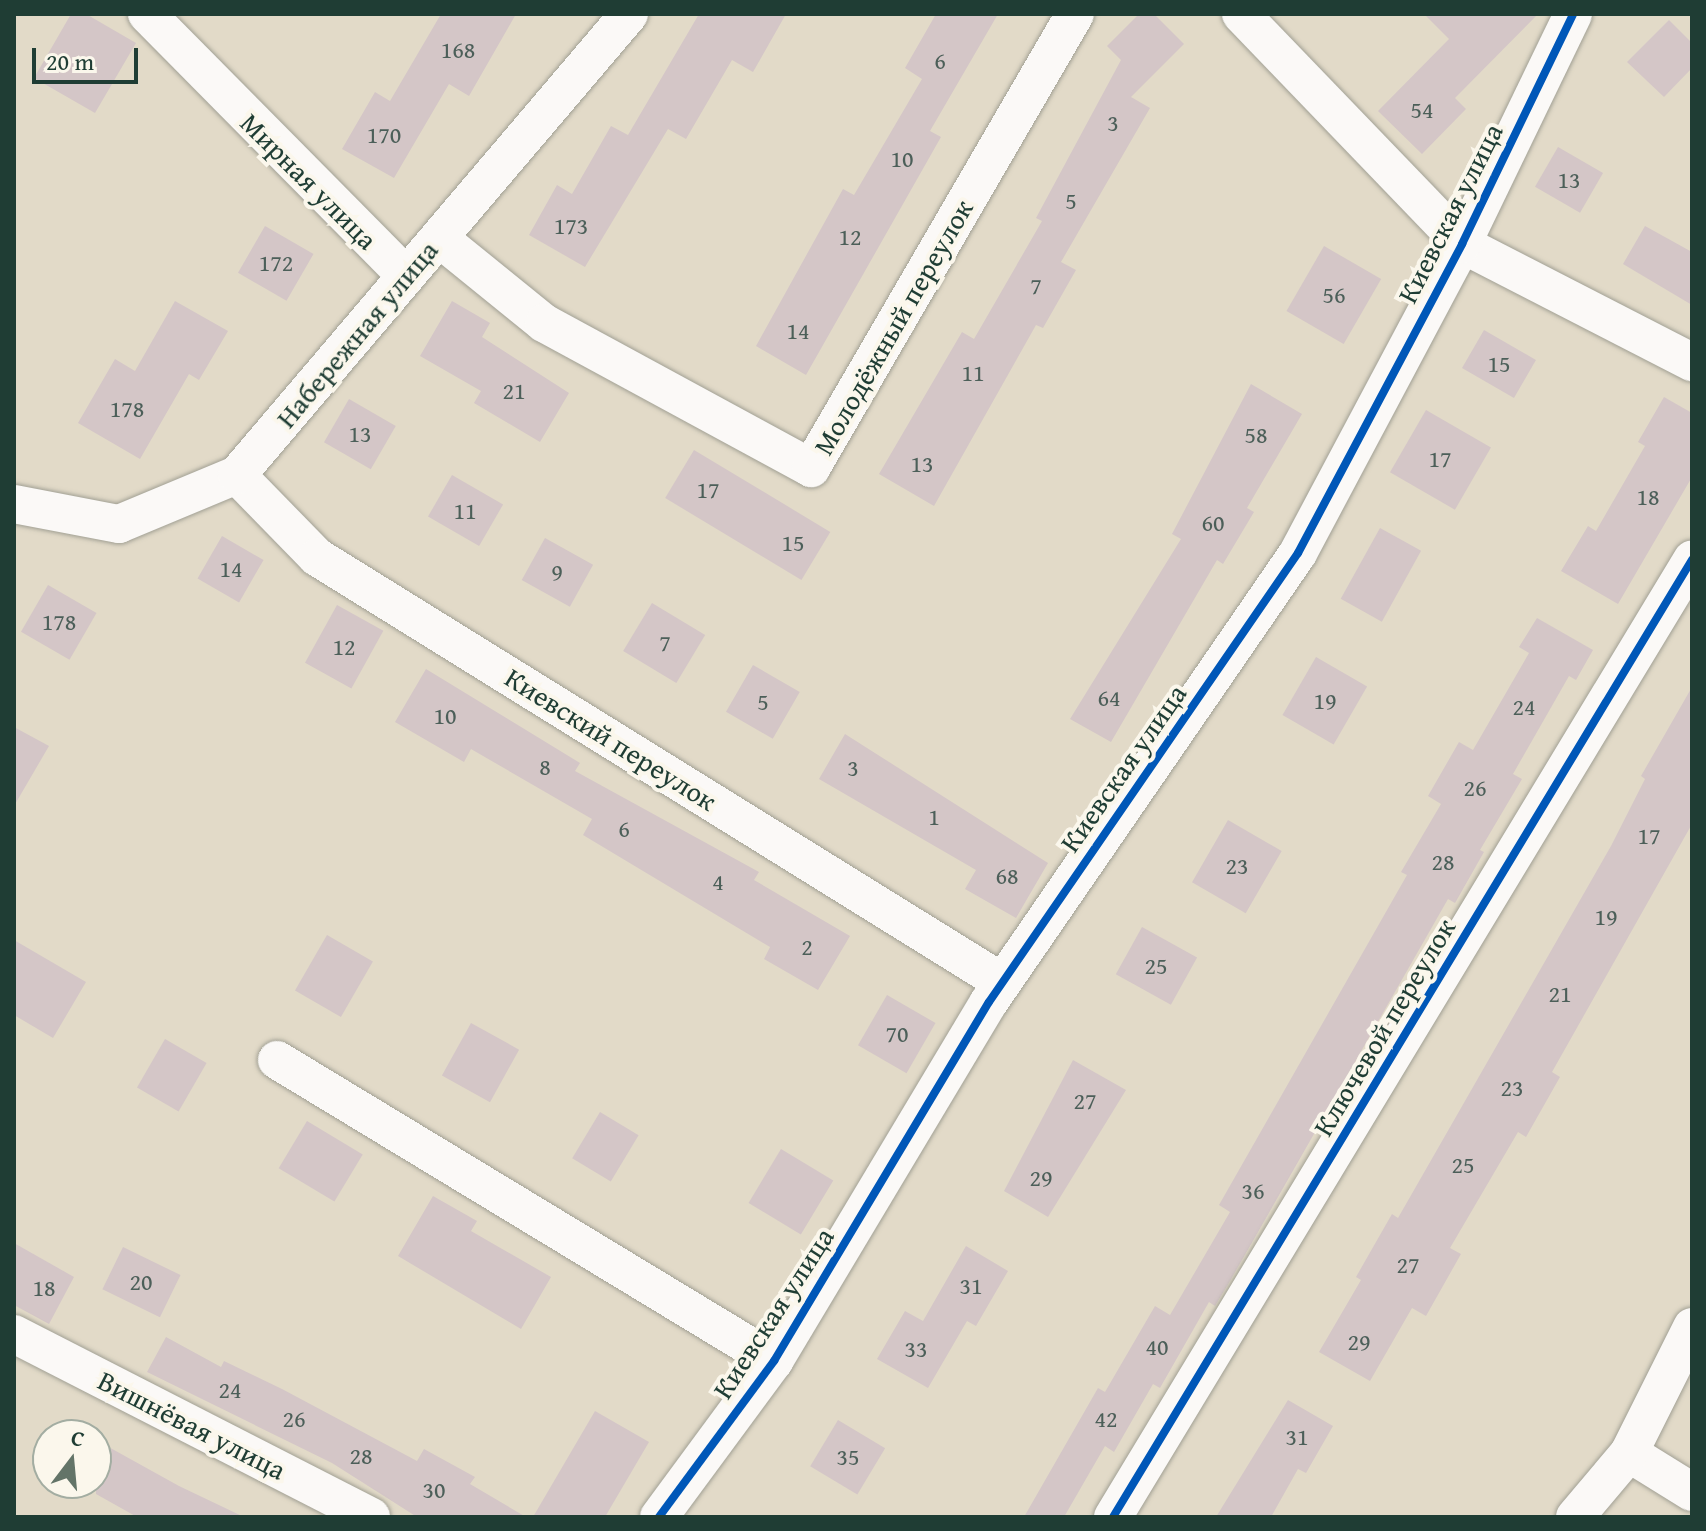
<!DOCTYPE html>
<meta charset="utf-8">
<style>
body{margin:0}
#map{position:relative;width:1706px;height:1531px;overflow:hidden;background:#e2dac8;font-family:"Gentium Book Plus",serif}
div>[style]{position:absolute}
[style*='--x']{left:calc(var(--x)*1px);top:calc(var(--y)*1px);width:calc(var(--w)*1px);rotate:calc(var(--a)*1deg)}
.building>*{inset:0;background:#d4c6c7;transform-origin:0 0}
.roads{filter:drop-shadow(0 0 2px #a1a094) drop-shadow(0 0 2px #a1a094)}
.minor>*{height:38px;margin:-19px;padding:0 19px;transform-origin:19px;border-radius:19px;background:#fbf9f7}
.cycleway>*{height:8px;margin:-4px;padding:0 4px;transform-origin:4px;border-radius:4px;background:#0057b8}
span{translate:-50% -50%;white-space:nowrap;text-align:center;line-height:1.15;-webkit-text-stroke:8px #fbf7ec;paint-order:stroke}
.number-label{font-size:24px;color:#4c5f59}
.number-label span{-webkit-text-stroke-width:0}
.street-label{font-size:28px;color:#1f3d34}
.frame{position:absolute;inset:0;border:16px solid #1f3d34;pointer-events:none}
.north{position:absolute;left:32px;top:1419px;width:80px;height:80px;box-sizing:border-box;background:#fbf7ec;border:2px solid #a3ada2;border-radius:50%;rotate:16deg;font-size:22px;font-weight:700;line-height:32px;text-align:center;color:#1f3d34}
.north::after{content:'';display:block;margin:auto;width:28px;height:36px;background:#637468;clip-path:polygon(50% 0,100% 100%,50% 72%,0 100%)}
.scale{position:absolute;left:32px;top:48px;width:106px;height:36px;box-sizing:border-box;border:4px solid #1f3d34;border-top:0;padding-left:10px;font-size:24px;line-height:28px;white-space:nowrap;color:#1f3d34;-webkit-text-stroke:6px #fbf7ec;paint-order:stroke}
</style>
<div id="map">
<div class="building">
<div style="clip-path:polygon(71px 14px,86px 14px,136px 43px,95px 113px,34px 78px)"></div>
<div style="clip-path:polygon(441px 14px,516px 14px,469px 96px,449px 84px,394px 178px,342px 149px,375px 92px,390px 101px)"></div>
<div style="clip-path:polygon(699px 14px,786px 14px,753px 72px,732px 60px,686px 139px,668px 129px,585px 267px,529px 235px,557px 185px,572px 194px,611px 126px,628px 135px)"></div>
<div style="clip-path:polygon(936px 14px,998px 14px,930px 131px,941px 137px,806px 375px,756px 346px,843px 189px,854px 195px,922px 79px,905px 68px)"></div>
<div style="clip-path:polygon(1139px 14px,1154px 14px,1184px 44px,1131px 97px,1150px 108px,1061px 262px,1076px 270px,1043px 328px,1036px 325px,934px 506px,879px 474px,962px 332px,974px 339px,1042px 221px,1036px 218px,1121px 60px,1107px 46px)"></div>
<div style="clip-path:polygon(1424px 14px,1538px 14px,1455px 98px,1466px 109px,1422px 154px,1378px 111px,1449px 39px)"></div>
<div style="clip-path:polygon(1669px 20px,1692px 43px,1692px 68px,1664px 97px,1627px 62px)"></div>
<div style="left:1558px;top:147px;width:52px;height:46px;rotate:30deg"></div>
<div style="left:265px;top:226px;width:56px;height:54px;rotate:30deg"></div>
<div style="clip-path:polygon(1645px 226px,1692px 252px,1692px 305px,1623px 264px)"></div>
<div style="left:1324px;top:246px;width:66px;height:75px;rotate:30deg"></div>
<div style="clip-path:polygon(175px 301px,228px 331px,199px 380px,189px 374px,140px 459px,78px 423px,115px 359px,135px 371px)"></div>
<div style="clip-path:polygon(452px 301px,490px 323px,482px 337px,569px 393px,540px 442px,474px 403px,481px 391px,420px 356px)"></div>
<div style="left:1484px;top:330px;width:60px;height:44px;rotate:30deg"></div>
<div style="clip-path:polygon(1251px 384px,1302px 414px,1247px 508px,1254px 512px,1223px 564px,1217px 560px,1111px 742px,1070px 719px,1181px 539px,1172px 534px)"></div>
<div style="clip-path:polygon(1664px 397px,1692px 413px,1692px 477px,1618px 604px,1561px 571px,1588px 526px,1596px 531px,1645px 446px,1638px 442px)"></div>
<div style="left:349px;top:399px;width:54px;height:50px;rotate:30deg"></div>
<div style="left:1426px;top:410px;width:75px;height:72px;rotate:30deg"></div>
<div style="left:694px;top:450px;width:159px;height:56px;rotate:31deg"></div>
<div style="left:452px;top:475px;width:59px;height:48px;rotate:30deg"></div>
<div style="left:1380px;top:528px;width:47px;height:81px;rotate:29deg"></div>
<div style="left:222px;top:536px;width:48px;height:49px;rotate:30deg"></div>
<div style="left:545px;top:538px;width:55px;height:48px;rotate:29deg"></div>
<div style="left:48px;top:585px;width:56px;height:54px;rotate:30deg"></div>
<div style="left:652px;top:603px;width:62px;height:56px;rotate:31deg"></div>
<div style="left:337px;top:605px;width:53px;height:66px;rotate:29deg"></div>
<div style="clip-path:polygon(1537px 618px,1593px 650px,1576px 680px,1569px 676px,1513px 774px,1522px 779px,1480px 850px,1484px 852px,1455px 903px,1448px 899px,1230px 1281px,1215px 1306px,1209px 1302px,1160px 1388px,1153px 1384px,1114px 1452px,1105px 1446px,1064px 1517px,1024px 1517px,1098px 1388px,1105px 1392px,1155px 1306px,1170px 1315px,1230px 1212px,1219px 1205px,1407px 875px,1401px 872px,1441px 804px,1428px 796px,1459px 742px,1473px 750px,1529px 653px,1519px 647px)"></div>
<div style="left:1316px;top:657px;width:59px;height:67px;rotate:30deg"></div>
<div style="left:753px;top:665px;width:54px;height:54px;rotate:30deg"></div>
<div style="clip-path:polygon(426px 669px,580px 763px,575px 771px,759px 872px,754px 880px,850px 936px,818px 990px,764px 959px,770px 947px,583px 835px,592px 819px,471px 749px,464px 762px,395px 722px)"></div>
<div style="clip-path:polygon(1692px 687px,1692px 824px,1552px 1072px,1560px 1077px,1526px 1137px,1518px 1132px,1450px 1248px,1461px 1254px,1426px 1316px,1412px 1308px,1370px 1381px,1319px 1352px,1361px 1280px,1356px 1277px,1392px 1214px,1398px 1218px,1611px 846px,1645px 779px,1641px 776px)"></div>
<div style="clip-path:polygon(14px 727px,49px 746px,14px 806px)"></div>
<div style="clip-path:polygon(845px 734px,1048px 863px,1016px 918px,965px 889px,976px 870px,819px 779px)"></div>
<div style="left:1228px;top:820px;width:62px;height:72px;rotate:30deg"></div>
<div style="left:1142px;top:927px;width:63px;height:54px;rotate:29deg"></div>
<div style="left:327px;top:935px;width:53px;height:64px;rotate:30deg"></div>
<div style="clip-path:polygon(14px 940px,86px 982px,53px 1038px,14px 1015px)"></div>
<div style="left:887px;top:995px;width:56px;height:58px;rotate:30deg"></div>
<div style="left:471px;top:1023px;width:55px;height:60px;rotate:29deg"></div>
<div style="left:165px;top:1039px;width:48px;height:56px;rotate:30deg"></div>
<div style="clip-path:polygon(1073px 1060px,1126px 1090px,1048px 1217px,1004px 1191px)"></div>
<div style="left:600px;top:1112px;width:45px;height:54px;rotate:31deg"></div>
<div style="left:307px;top:1121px;width:65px;height:55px;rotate:31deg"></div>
<div style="left:781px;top:1149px;width:61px;height:63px;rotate:31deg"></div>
<div style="clip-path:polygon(433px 1196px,477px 1221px,471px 1231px,551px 1277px,521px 1329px,398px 1256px)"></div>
<div style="clip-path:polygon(14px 1243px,74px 1277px,49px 1324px,14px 1305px)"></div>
<div style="clip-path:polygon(966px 1246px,1008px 1271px,976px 1326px,967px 1321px,928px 1388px,877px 1359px,905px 1311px,923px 1321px)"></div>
<div style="left:123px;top:1247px;width:64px;height:47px;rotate:26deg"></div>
<div style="clip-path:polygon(166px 1337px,221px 1367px,224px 1361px,282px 1389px,417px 1461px,424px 1449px,475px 1477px,470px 1484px,526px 1517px,417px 1517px,332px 1463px,147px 1372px)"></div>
<div style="clip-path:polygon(1288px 1400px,1333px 1426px,1306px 1473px,1298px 1469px,1271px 1517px,1216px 1517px)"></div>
<div style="clip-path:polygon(595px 1411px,649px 1442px,605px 1517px,533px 1517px)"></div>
<div style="left:838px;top:1420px;width:55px;height:54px;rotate:31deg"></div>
<div style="clip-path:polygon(96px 1440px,179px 1486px,244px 1517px,137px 1517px,96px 1494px)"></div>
</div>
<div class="roads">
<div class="minor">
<div style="--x:147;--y:14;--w:368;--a:45.3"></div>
<div style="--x:1241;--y:14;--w:319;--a:46.1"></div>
<div style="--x:1462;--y:244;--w:259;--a:27.2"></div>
<div style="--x:439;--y:238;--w:135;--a:39"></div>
<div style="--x:544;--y:323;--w:304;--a:28.5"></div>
<div style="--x:811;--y:468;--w:525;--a:-59.82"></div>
<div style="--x:237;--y:475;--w:115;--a:45.7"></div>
<div style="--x:317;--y:557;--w:806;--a:31.82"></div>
<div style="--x:14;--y:504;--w:107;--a:10.8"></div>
<div style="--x:119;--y:524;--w:128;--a:-22.6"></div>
<div style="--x:237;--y:475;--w:605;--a:-49.62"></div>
<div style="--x:277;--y:1060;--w:581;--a:31.2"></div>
<div style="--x:14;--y:1334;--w:401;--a:27.1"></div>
<div style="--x:1629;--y:1453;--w:74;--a:31.8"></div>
<div style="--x:659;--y:1517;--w:194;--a:-53.6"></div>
<div style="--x:774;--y:1361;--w:418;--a:-59.1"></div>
<div style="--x:989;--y:1002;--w:545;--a:-55.46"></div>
<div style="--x:1298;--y:553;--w:350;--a:-62"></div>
<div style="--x:1462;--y:244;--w:255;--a:-64.2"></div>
<div style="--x:1113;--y:1517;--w:1119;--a:-58.83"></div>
<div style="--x:1575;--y:1517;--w:84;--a:-49.8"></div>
<div style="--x:1629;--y:1453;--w:141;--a:-63.4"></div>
</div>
</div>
<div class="cycleway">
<div style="--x:659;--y:1517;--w:194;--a:-53.6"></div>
<div style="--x:774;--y:1361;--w:418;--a:-59.1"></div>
<div style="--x:989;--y:1002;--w:545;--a:-55.46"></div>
<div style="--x:1298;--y:553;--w:350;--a:-62"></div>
<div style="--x:1462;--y:244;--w:255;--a:-64.2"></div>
<div style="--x:1113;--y:1517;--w:1119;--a:-58.83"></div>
</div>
<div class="number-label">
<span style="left:458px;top:50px">168</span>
<span style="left:940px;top:61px">6</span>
<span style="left:1422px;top:110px">54</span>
<span style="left:1113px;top:123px">3</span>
<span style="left:384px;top:135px">170</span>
<span style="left:902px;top:159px">10</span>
<span style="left:1569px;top:180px">13</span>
<span style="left:1071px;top:201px">5</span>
<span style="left:571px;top:226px">173</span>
<span style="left:850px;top:237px">12</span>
<span style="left:276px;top:263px">172</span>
<span style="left:1036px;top:286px">7</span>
<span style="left:1334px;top:295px">56</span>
<span style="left:798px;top:331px">14</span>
<span style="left:1499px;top:364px">15</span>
<span style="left:973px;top:373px">11</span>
<span style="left:514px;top:391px">21</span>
<span style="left:127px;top:409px">178</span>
<span style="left:360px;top:434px">13</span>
<span style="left:1256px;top:435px">58</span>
<span style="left:1440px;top:459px">17</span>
<span style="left:922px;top:464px">13</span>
<span style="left:708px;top:490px">17</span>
<span style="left:1648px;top:497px">18</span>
<span style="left:465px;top:511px">11</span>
<span style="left:1213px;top:523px">60</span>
<span style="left:793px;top:543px">15</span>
<span style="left:231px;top:569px">14</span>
<span style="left:557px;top:572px">9</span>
<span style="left:59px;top:622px">178</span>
<span style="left:665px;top:643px">7</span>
<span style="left:344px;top:647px">12</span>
<span style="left:1109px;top:698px">64</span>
<span style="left:1325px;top:701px">19</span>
<span style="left:763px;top:702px">5</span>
<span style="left:1524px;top:707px">24</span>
<span style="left:445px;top:716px">10</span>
<span style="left:545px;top:767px">8</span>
<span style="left:853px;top:768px">3</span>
<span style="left:1475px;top:788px">26</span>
<span style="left:934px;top:817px">1</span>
<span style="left:624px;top:829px">6</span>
<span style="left:1649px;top:836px">17</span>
<span style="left:1443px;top:862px">28</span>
<span style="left:1237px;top:866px">23</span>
<span style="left:1007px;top:876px">68</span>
<span style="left:718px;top:882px">4</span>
<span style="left:1606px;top:917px">19</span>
<span style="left:807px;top:947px">2</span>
<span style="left:1156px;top:966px">25</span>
<span style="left:1560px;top:994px">21</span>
<span style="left:897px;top:1034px">70</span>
<span style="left:1512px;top:1088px">23</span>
<span style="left:1085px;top:1101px">27</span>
<span style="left:1463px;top:1165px">25</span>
<span style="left:1041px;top:1178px">29</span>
<span style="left:1253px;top:1191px">36</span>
<span style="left:1408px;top:1265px">27</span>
<span style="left:141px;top:1282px">20</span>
<span style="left:971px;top:1286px">31</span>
<span style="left:44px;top:1288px">18</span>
<span style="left:1359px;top:1342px">29</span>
<span style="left:1157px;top:1347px">40</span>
<span style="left:916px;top:1349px">33</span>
<span style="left:230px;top:1390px">24</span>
<span style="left:294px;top:1419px">26</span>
<span style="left:1106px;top:1419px">42</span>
<span style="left:1297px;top:1437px">31</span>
<span style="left:361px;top:1456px">28</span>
<span style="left:848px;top:1457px">35</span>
<span style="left:434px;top:1490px">30</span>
</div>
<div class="street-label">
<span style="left:309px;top:181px;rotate:45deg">Мирная улица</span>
<span style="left:1450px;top:213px;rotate:-63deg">Киевская улица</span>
<span style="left:893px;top:327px;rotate:-60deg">Молодёжный переулок</span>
<span style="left:357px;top:334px;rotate:-50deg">Набережная улица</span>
<span style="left:611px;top:739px;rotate:32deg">Киевский переулок</span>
<span style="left:1123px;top:768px;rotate:-55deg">Киевская улица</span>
<span style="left:1384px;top:1027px;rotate:-59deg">Ключевой переулок</span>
<span style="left:773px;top:1313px;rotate:-57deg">Киевская улица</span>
<span style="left:192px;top:1425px;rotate:27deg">Вишнёвая улица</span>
</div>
<div class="frame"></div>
<div class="north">С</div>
<div class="scale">20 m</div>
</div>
